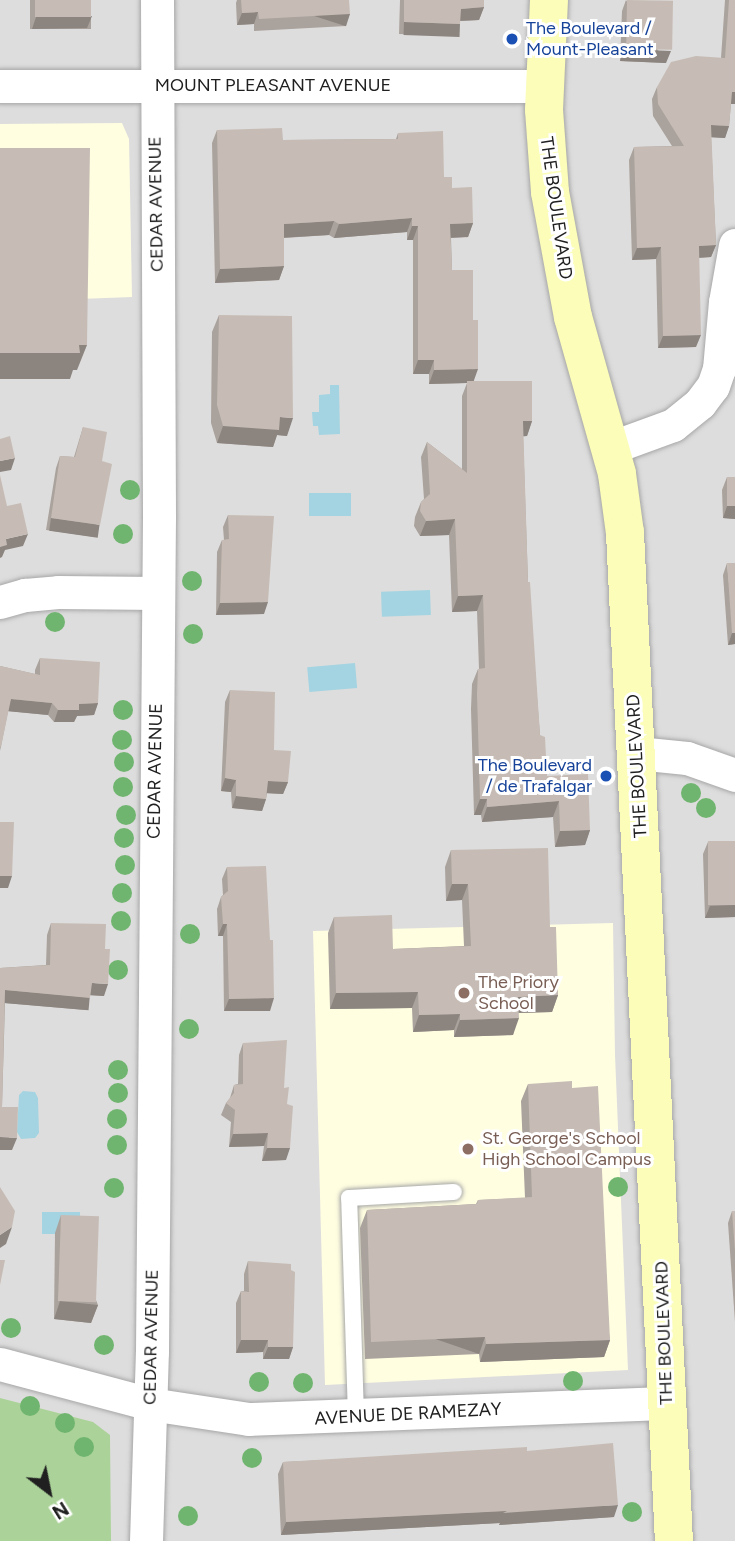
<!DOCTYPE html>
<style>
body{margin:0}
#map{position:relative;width:735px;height:1541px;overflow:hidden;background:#f1ede6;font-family:Figtree,sans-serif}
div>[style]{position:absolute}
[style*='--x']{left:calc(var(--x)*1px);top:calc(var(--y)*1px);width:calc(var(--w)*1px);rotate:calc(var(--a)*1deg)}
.residential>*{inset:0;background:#dedddd;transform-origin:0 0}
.education>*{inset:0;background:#fffee1}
.forest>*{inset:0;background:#abd399}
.water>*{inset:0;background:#a4d4e1;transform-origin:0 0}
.roads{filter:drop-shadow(0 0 2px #a7a7a7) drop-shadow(0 0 2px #a7a7a7)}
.service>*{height:16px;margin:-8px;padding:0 8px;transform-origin:8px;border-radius:8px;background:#fff}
.minor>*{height:33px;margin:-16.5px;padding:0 16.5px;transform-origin:16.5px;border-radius:16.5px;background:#fff}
.secondary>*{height:38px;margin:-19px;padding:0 19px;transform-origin:19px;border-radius:19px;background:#fbfdb8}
.trees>*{width:20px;height:20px;margin:-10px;border-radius:50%;background:#70b56f}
.wall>*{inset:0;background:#aaa29c;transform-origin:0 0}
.shaded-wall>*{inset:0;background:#8b847f;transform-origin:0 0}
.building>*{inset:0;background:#c6bcb5;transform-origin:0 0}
.dots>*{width:19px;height:19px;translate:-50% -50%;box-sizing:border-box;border:4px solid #fff;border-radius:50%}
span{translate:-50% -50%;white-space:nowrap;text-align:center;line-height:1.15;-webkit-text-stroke:6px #fff;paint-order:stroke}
.transit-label{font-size:18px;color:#164399}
.left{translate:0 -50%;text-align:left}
.right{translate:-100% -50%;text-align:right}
.street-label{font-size:18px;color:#202020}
.education-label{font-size:18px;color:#785e54}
.north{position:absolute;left:14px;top:1457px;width:70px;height:70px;-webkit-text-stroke:5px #fff;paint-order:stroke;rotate:148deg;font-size:19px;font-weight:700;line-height:28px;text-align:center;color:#202020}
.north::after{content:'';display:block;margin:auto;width:24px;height:32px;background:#202020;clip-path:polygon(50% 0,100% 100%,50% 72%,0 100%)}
</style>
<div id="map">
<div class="residential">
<div style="left:0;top:0;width:735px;height:1541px"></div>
</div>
<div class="education">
<div style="clip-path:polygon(122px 123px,129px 139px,132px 297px,0 302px,0 124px)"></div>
<div style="clip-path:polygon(613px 923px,615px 1055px,628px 1370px,325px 1385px,313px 931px)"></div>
</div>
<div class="forest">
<div style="clip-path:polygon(0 1398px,93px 1422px,110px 1435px,111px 1541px,0 1541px)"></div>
</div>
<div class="water">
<div style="clip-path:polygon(330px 385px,339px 385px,340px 434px,319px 435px,318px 426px,313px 426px,312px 412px,319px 412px,319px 395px,330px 394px)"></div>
<div style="left:309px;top:493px;width:42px;height:23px"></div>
<div style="left:430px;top:590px;width:25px;height:49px;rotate:88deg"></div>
<div style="left:355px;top:663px;width:25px;height:48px;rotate:85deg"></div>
<div style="clip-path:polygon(23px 1091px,35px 1092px,38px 1098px,39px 1133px,35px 1138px,21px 1139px,17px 1132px,19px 1095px)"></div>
<div style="left:42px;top:1212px;width:38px;height:22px"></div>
</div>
<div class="roads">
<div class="service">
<div style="--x:356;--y:1416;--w:218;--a:-91.8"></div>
<div style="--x:349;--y:1198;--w:105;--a:-3.3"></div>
</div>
<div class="minor">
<div style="--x:0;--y:86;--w:545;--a:0"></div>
<div style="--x:610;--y:448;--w:67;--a:-20.1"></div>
<div style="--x:673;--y:425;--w:35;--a:-39"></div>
<div style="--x:700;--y:403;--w:21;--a:-53"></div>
<div style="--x:713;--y:386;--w:18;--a:-71"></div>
<div style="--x:719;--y:369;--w:67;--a:-84.9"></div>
<div style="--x:725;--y:302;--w:58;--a:-80"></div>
<div style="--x:0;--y:602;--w:26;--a:-16"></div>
<div style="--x:25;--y:595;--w:33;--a:-5"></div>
<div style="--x:58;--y:592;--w:99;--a:0.6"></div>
<div style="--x:637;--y:753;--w:50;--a:5.7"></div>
<div style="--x:687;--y:758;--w:51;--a:19.5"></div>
<div style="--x:0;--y:1364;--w:155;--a:14.9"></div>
<div style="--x:150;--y:1404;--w:100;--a:8.6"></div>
<div style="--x:249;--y:1419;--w:418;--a:-2.2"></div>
<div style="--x:146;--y:1541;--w:189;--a:-88.2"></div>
<div style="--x:152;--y:1352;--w:835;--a:-89.52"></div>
<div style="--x:159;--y:517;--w:517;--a:-90.22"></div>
</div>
<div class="secondary">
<div style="--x:549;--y:0;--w:110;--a:92.6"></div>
<div style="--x:544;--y:110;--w:82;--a:85.8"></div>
<div style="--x:550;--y:192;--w:127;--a:79.6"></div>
<div style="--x:573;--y:317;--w:163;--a:74.3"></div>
<div style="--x:617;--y:474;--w:60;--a:82.3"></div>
<div style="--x:625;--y:533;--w:1009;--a:87.22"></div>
</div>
</div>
<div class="trees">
<div style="left:130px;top:490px"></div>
<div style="left:123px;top:534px"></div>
<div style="left:192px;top:581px"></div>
<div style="left:55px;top:622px"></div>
<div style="left:193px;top:634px"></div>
<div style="left:123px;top:710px"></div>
<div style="left:122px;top:740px"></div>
<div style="left:124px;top:762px"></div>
<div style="left:123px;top:787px"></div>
<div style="left:691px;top:793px"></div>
<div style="left:706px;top:808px"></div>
<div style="left:126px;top:815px"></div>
<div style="left:124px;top:838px"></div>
<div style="left:125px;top:865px"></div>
<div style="left:122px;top:893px"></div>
<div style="left:121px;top:921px"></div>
<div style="left:190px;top:934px"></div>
<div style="left:118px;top:970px"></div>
<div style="left:189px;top:1029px"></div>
<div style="left:118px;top:1070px"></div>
<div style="left:118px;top:1093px"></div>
<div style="left:117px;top:1119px"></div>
<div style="left:117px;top:1145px"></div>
<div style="left:618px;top:1187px"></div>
<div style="left:114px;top:1188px"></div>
<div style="left:11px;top:1328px"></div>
<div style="left:104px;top:1345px"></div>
<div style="left:573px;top:1381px"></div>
<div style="left:259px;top:1382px"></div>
<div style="left:303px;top:1383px"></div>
<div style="left:30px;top:1406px"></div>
<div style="left:65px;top:1423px"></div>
<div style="left:84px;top:1447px"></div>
<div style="left:252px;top:1458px"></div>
<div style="left:632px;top:1512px"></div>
<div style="left:188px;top:1516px"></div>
</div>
<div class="wall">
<div style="left:30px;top:0;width:61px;height:29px"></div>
<div style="clip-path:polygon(237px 0,349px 0,346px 26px,254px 31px,254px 24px,237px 25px,236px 3px)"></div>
<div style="clip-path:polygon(400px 0,484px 0,484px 7px,479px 20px,460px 21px,456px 36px,399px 34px)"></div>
<div style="clip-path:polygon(626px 0,666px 63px,620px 61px,622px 11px)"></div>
<div style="clip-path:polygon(725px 0,735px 0,735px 104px,731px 104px,729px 126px,725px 138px,711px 137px,716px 245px,711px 257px,699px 258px,696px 347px,658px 348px,656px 259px,632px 260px,629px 160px,634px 147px,672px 146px,653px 116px,652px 99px,657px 87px,721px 58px)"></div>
<div style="clip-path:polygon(217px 130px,283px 140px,396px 139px,398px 133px,444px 177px,452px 188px,473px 223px,468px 237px,451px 238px,452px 270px,474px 381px,532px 421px,527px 436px,523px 436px,528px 582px,540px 735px,547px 776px,590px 830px,585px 845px,555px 847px,553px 817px,482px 822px,481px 815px,474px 815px,471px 709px,472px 684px,478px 669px,479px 669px,477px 611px,452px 612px,449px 535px,420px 536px,414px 526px,415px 517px,421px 502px,424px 499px,421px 457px,427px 442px,462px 469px,462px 396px,467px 383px,429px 384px,429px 374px,413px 374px,413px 240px,407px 240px,407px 232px,334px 238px,329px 235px,284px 238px,284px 266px,279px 280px,215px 283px,212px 143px)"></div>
<div style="clip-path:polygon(219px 315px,287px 436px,277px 435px,273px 447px,217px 443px,211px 423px,212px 332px)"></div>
<div style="clip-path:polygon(83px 427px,102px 461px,95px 537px,46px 530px,56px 468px,60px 456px,74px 457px)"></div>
<div style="clip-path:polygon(727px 477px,735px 477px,735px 519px,723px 518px,722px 490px)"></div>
<div style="clip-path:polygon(228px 515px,264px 614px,216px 615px,217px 552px,222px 540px,224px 540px,223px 527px)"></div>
<div style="clip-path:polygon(727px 563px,735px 644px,728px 645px,723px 575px)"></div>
<div style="clip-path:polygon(40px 658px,98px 703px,94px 715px,77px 716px,74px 722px,54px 722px,48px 715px,8px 711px,0 751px,0 666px,35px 674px,35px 670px)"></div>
<div style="clip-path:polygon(230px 690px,274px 750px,288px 782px,283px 794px,267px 793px,266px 799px,262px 811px,232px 808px,231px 792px,221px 791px,225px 702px)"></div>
<div style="clip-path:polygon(735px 841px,735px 917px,705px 918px,703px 854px,708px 842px)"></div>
<div style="clip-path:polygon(451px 850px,550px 927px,558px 995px,552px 1012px,518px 1013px,513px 1035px,454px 1037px,454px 1030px,413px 1032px,412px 1008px,330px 1009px,328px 933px,334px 917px,393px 949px,464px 946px,462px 900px,446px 901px,445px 867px)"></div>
<div style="clip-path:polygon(227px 867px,270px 1011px,224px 1011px,223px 936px,218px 936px,217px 909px,221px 897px,223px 895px,222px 879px)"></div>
<div style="clip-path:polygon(51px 923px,104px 996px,90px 995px,86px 1010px,5px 1003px,2px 1107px,12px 1150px,0 1150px,0 968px,46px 965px,47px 935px)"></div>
<div style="clip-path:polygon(243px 1043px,284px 1088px,287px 1104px,286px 1160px,262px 1161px,264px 1146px,229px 1147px,231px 1122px,221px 1115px,226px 1103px,230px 1098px,234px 1085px,238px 1084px,239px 1055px)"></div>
<div style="clip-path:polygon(528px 1084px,572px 1088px,610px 1340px,604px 1357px,480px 1362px,479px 1354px,365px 1359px,360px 1228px,367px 1210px,476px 1204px,478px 1200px,525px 1198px,521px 1101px)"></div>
<div style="clip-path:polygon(732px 1211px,735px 1211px,735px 1322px,728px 1223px)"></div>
<div style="clip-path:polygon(61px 1215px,98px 1305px,91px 1323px,54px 1319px,55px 1233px)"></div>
<div style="clip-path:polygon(248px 1261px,293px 1347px,289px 1359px,263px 1359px,263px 1352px,236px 1353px,236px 1303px,241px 1291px,244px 1291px,244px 1274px)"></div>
<div style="clip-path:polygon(527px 1451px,614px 1517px,499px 1525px,500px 1523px,281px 1535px,278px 1474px,283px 1462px)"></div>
</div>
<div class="shaded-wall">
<div style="clip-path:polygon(484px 7px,479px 20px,457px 21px,461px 9px)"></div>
<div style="clip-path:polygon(258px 12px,254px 24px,237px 25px,242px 13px)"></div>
<div style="left:350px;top:14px;width:13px;height:91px;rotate:108deg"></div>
<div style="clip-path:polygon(92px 16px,87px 28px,32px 29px,36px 17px)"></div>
<div style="left:404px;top:22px;width:56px;height:13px;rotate:2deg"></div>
<div style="clip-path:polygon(624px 49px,671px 51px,666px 63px,620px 61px)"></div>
<div style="clip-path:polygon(732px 92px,735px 92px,735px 104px,727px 104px)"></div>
<div style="clip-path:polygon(711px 125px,729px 126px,725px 138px,706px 137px)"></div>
<div style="clip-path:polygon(412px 218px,407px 232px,334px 238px,339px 224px)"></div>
<div style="clip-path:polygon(334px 221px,329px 235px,278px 238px,284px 224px)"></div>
<div style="clip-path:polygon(473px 223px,468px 237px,445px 238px,450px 224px)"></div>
<div style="clip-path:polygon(412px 226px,418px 226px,413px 240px,407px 240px)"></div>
<div style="clip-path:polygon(716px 245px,711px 257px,694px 258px,699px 246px)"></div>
<div style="clip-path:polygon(661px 247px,656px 259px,632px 260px,637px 248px)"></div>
<div style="clip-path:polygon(284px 266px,279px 280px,215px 283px,220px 269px)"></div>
<div style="clip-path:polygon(701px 335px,696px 347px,658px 348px,663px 336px)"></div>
<div style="clip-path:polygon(79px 345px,87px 345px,77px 370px,73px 370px,70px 379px,0 379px,0 353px)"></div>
<div style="clip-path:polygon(418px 360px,434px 360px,429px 374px,413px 374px)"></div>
<div style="clip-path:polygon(478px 369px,473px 383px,467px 381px,467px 383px,429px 384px,434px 370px)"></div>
<div style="clip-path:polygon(280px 417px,293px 418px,287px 436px,277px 435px,273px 447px,217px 443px,223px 426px)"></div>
<div style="clip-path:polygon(523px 421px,532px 421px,527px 436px,517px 437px)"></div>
<div style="clip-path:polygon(15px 458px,11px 470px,0 472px,0 461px)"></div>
<div style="clip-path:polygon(727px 506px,735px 506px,735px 519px,723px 518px)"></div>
<div style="left:51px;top:518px;width:49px;height:13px;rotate:8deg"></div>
<div style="clip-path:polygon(455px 519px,449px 535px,420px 536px,426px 521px)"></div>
<div style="clip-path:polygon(28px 534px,23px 546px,5px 550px,2px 557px,0 558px,0 547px,6px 539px)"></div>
<div style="clip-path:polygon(483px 595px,477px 611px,452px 612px,458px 596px)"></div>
<div style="clip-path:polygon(268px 602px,264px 614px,216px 615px,220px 603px)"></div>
<div style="clip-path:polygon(732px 633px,735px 633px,735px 644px,728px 645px)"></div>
<div style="clip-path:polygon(11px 699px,52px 703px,48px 715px,6px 711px)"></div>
<div style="clip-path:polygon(98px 703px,94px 715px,77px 716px,74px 722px,54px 722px,58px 710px,79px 704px)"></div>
<div style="clip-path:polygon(225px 778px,236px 780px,231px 792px,221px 791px)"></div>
<div style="clip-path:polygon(268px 781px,288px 782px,283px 794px,263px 793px)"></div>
<div style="clip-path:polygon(236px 796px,266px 799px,262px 811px,232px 808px)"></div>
<div style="clip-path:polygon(480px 799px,487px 799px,481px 815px,474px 815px)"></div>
<div style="clip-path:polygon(559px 801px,553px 817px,482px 822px,487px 807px)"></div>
<div style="clip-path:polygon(590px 830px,585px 845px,555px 847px,560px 831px)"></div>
<div style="clip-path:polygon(0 876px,12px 876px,8px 888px,0 888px)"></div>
<div style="clip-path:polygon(452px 884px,468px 884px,462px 900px,446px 901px)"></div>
<div style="clip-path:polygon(735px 905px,735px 917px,705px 918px,710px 906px)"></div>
<div style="clip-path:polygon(223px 924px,227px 924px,223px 936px,218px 936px)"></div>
<div style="clip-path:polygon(92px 983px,108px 984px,104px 996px,87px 995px)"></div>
<div style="left:5px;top:990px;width:85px;height:13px;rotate:5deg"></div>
<div style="clip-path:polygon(418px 992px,412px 1008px,330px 1009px,336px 993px)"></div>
<div style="clip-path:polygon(558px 995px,552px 1012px,512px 1013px,518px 997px)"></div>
<div style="clip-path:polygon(274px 998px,270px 1011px,224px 1011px,229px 999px)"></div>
<div style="clip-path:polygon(460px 1014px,454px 1030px,413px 1032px,419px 1015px)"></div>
<div style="clip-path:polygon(519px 1018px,513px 1035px,454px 1037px,460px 1020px)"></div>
<div style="clip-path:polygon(268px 1133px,264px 1146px,229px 1147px,233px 1134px)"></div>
<div style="clip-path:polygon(0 1137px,17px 1138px,12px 1150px,0 1150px)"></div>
<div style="clip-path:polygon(267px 1148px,290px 1148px,286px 1160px,262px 1161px)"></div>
<div style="clip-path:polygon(12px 1227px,6px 1244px,0 1248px,0 1235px)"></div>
<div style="clip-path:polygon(60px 1301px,98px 1305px,91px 1323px,54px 1319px)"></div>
<div style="left:485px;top:1337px;width:18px;height:114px;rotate:109deg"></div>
<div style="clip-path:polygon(241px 1340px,268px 1340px,263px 1352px,236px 1353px)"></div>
<div style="clip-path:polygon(610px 1340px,604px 1357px,480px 1362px,486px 1344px)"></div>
<div style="clip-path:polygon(268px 1347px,293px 1347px,289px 1359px,263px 1359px)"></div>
<div style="clip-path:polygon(618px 1505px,614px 1517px,499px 1525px,500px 1523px,281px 1535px,286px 1522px)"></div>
</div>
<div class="building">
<div style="left:35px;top:0;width:56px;height:17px"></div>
<div style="clip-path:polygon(241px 0,349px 0,350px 14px,259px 19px,258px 12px,242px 13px)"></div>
<div style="clip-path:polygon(404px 0,484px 0,484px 7px,461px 9px,460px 24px,404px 22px)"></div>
<div style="left:627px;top:0;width:46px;height:49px;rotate:1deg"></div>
<div style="clip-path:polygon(729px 0,735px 0,735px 92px,732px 92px,729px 126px,711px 125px,716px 245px,699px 246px,701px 335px,663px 336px,661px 247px,637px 248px,634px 147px,684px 146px,658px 104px,657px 87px,671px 62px,696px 56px,725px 58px)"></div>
<div style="clip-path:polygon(282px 128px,283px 140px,398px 139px,398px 133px,443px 131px,444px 177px,452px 177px,452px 188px,472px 187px,473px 223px,450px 224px,452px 270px,473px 270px,473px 320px,478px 320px,478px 369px,434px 370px,434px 360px,418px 360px,418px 226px,412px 226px,412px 218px,339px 224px,334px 221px,284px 224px,284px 266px,220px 269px,217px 130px)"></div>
<div style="clip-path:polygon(0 148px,90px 148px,87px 345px,79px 345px,80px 353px,0 353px)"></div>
<div style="clip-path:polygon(219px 315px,292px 316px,293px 418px,280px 417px,279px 430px,223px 426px,217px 405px)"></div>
<div style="clip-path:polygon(467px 381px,532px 381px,532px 421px,523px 421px,528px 582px,530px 582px,540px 735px,545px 737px,547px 776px,588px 774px,590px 830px,560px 831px,559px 801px,487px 807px,487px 799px,480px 799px,477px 694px,478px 669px,485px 668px,483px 595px,458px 596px,455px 519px,426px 521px,420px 511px,421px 502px,430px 494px,427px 442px,467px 473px)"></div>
<div style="clip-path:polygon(83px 427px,107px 432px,102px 461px,112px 464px,100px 525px,51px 518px,60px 456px,75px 457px)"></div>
<div style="clip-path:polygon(10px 436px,15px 458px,0 461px,0 439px)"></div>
<div style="clip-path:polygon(0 475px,7px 506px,21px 503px,28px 534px,6px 539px,7px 545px,0 547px)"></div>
<div style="left:727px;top:477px;width:8px;height:29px"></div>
<div style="clip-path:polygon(228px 515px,274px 516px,268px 602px,220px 603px,222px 540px,229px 539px)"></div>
<div style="clip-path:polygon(727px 563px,735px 563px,735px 633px,732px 633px)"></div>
<div style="clip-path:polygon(40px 658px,100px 662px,98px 703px,79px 704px,79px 710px,58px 710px,52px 703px,11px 699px,1px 747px,0 746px,0 666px,40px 675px)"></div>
<div style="clip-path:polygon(230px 690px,275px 692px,274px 750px,291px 751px,288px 782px,268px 781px,266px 799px,236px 796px,236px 780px,225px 778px)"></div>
<div style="clip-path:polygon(0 822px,14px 822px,12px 876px,0 876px)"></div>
<div style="left:735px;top:841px;width:64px;height:27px;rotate:90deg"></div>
<div style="clip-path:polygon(548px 848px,550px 927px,556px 927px,558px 995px,518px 997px,519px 1018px,460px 1020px,460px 1014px,419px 1015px,418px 992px,336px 993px,334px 917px,392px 915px,393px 949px,471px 946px,468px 884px,452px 884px,451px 850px)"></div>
<div style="clip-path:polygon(266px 866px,270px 940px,273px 940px,274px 998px,229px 999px,227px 924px,223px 924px,221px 897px,228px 891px,227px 867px)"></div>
<div style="clip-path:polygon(51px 923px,106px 924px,105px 949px,110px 949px,108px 984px,92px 983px,90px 998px,5px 990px,2px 1107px,18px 1107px,17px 1138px,0 1137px,0 968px,50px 965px)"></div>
<div style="clip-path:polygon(287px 1040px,284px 1088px,289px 1087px,287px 1104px,293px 1106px,290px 1148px,267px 1148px,268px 1133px,233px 1134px,235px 1110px,226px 1103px,234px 1093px,234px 1085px,243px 1084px,243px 1043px)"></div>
<div style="clip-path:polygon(572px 1081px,572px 1088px,598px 1086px,610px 1340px,486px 1344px,485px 1337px,371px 1342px,367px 1210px,477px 1204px,478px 1200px,532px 1197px,528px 1084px)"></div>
<div style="clip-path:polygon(0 1187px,15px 1211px,12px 1227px,0 1235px)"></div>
<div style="clip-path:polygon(732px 1211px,735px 1211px,735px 1251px)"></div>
<div style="left:61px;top:1215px;width:38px;height:86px;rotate:2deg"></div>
<div style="clip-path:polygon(0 1260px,5px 1260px,0 1285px)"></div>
<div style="clip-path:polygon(248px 1261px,291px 1264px,291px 1270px,295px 1272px,293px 1347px,268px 1347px,268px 1340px,241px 1340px,241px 1291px,249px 1292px)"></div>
<div style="clip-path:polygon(613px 1443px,618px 1505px,503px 1513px,507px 1511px,286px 1522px,283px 1462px,527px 1447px,527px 1451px)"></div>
</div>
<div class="dots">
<div style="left:512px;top:39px;background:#1a4fb4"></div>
<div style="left:606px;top:776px;background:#1a4fb4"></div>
<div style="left:464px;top:993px;background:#8d6e63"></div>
<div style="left:468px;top:1149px;background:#8d6e63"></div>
</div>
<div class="transit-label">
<span class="left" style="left:526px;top:39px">The Boulevard /<br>Mount-Pleasant</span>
<span class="right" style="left:592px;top:776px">The Boulevard<br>/ de Trafalgar</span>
</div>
<div class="street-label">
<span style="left:273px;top:85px">MOUNT PLEASANT AVENUE</span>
<span style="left:156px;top:204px;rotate:-91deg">CEDAR AVENUE</span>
<span style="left:556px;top:208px;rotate:82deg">THE BOULEVARD</span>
<span style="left:637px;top:766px;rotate:-93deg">THE BOULEVARD</span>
<span style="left:155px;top:771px;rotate:-89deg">CEDAR AVENUE</span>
<span style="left:664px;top:1333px;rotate:-92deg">THE BOULEVARD</span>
<span style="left:151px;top:1337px;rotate:-89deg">CEDAR AVENUE</span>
<span style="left:408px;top:1414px;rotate:-3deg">AVENUE DE RAMEZAY</span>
</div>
<div class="education-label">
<span class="left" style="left:478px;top:993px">The Priory<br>School</span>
<span class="left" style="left:482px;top:1149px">St. George's School<br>High School Campus</span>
</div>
<div class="north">N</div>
</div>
